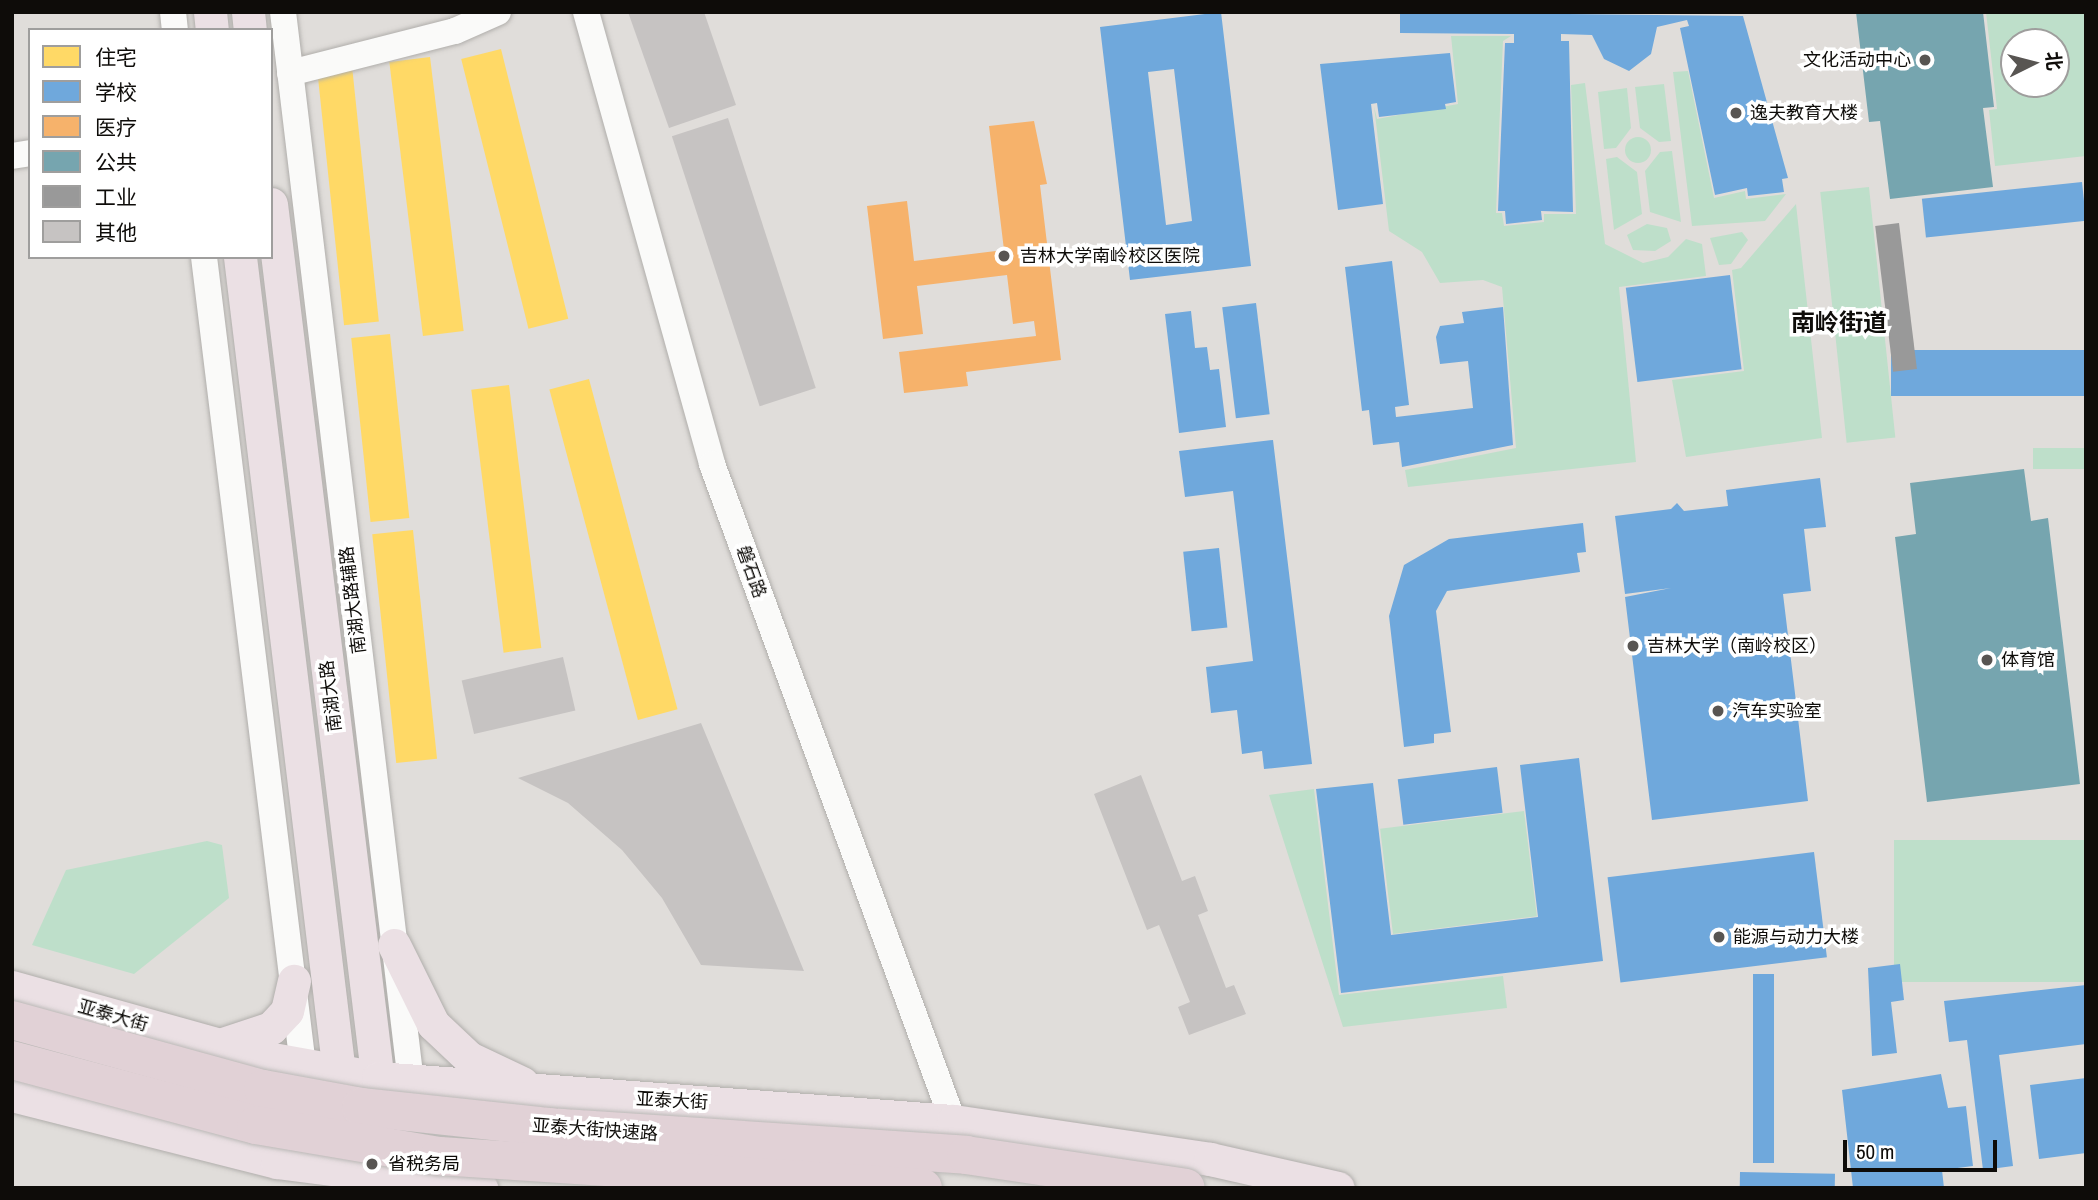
<!DOCTYPE html>
<meta charset="utf-8">
<style>
body{margin:0}
#map{position:relative;width:2098px;height:1200px;overflow:hidden;background:#e0ddda;font-family:"Archivo Narrow","Noto Sans SC",sans-serif}
div>[style]{position:absolute}
[style*='--x']{left:calc(var(--x)*1px);top:calc(var(--y)*1px);width:calc(var(--w)*1px);rotate:calc(var(--a)*1deg)}
.green>*{inset:0;background:#bedfca;transform-origin:0 0}
.round{border-radius:50%}
.homes>*{inset:0;background:#ffd966;transform-origin:0 0}
.schools>*{inset:0;background:#6fa8dc;transform-origin:0 0}
.health>*{inset:0;background:#f6b26b}
.public>*{inset:0;background:#76a5af}
.industry>*{inset:0;background:#999;transform-origin:0 0}
.building>*{inset:0;background:#c6c3c2;transform-origin:0 0}
.roads{filter:drop-shadow(0 0 2px #b0aeab) drop-shadow(0 0 2px #b0aeab)}
.minor>*{height:26px;margin:-13px;padding:0 13px;transform-origin:13px;border-radius:13px;background:#fafaf9}
.major>*{height:33px;margin:-16.5px;padding:0 16.5px;transform-origin:16.5px;border-radius:16.5px;background:#ebe0e4}
.bridges{filter:drop-shadow(0 0 2px #bbb9b7) drop-shadow(0 0 2px #bbb9b7)}
.highway-bridge>*{height:38px;margin:-19px;padding:0 19px;transform-origin:19px;border-radius:19px;background:#e1d1d6}
.dots>*{width:19px;height:19px;translate:-50% -50%;box-sizing:border-box;border:4px solid #fff;border-radius:50%}
span{translate:-50% -50%;white-space:nowrap;text-align:center;line-height:1.15;-webkit-text-stroke:7px #fff;paint-order:stroke}
.poi-label{font-size:18px;color:#0e0c09}
.right{translate:-100% -50%;text-align:right}
.left{translate:0 -50%;text-align:left}
.street-label{font-size:18px;color:#0e0c09}
.district-label{font-size:24px;color:#0e0c09;font-weight:700}
.frame{position:absolute;inset:0;border:14px solid #0e0c09;pointer-events:none}
.legend{position:absolute;left:28px;top:28px;width:245px;height:231px;box-sizing:border-box;background:#fff;border:2px solid #9f9e9d;margin:0;padding:9px 12px;list-style:none;font-size:21px;color:#0e0c09}
.legend li{display:flex;align-items:center;gap:14px;height:35px}
.legend b{width:35px;border:2px solid #9f9e9d}
.north{position:absolute;left:2000px;top:28px;width:70px;height:70px;box-sizing:border-box;background:#fff;border:2px solid #9f9e9d;border-radius:50%;rotate:84deg;font-size:19px;font-weight:700;line-height:28px;text-align:center;color:#0e0c09}
.north::after{content:'';display:block;margin:auto;width:24px;height:32px;background:#585552;clip-path:polygon(50% 0,100% 100%,50% 72%,0 100%)}
.scale{position:absolute;left:1843px;top:1140px;width:154px;height:32px;box-sizing:border-box;border:4px solid #0e0c09;border-top:0;padding-left:9px;font-size:21px;line-height:24px;white-space:nowrap;color:#0e0c09;-webkit-text-stroke:5px #fff;paint-order:stroke}
</style>
<div id="map">
<div class="green">
<div style="clip-path:polygon(evenodd,1986px 12px,2086px 12px,2086px 156px,1995px 166px,1989px 110px,1997px 109px,1986px 12px,2014px 42px,2056px 42px,2056px 84px,2014px 84px,2014px 42px)"></div>
<div style="clip-path:polygon(1451px 36px,1511px 36px,1503px 41px,1499px 133px,1496px 213px,1502px 213px,1504px 226px,1544px 222px,1544px 214px,1576px 214px,1571px 85px,1585px 83px,1605px 244px,1643px 263px,1668px 257px,1686px 239px,1702px 244px,1706px 276px,1619px 287px,1636px 462px,1408px 487px,1405px 470px,1516px 448px,1502px 287px,1483px 280px,1440px 283px,1422px 252px,1389px 231px,1374px 106px,1377px 119px,1458px 104px)"></div>
<div style="clip-path:polygon(1688px 71px,1714px 198px,1745px 191px,1746px 199px,1786px 194px,1765px 221px,1692px 226px,1673px 72px)"></div>
<div style="clip-path:polygon(1664px 84px,1671px 141px,1659px 142px,1640px 128px,1635px 87px)"></div>
<div style="clip-path:polygon(1627px 88px,1631px 128px,1616px 148px,1604px 149px,1598px 92px)"></div>
<div class="round" style="left:1625px;top:137px;width:26px;height:26px"></div>
<div style="clip-path:polygon(1672px 151px,1681px 222px,1650px 212px,1645px 171px,1660px 152px)"></div>
<div style="clip-path:polygon(1617px 157px,1637px 172px,1642px 214px,1614px 230px,1606px 159px)"></div>
<div style="left:1869px;top:187px;width:252px;height:49px;rotate:84deg"></div>
<div style="clip-path:polygon(1796px 204px,1822px 438px,1686px 457px,1672px 380px,1744px 371px,1732px 270px,1741px 268px)"></div>
<div style="clip-path:polygon(1647px 224px,1667px 228px,1671px 241px,1655px 251px,1633px 250px,1627px 235px)"></div>
<div style="clip-path:polygon(1742px 232px,1748px 240px,1731px 264px,1719px 265px,1710px 238px)"></div>
<div style="left:2086px;top:448px;width:21px;height:53px;rotate:90deg"></div>
<div style="clip-path:polygon(1314px 789px,1339px 995px,1503px 976px,1507px 1008px,1343px 1027px,1269px 795px)"></div>
<div style="left:1524px;top:811px;width:106px;height:145px;rotate:83deg"></div>
<div style="left:2086px;top:840px;width:142px;height:192px;rotate:90deg"></div>
<div style="clip-path:polygon(207px 841px,222px 845px,229px 898px,134px 974px,32px 945px,66px 870px)"></div>
</div>
<div class="homes">
<div style="left:501px;top:49px;width:278px;height:41px;rotate:76deg"></div>
<div style="left:430px;top:57px;width:276px;height:41px;rotate:83deg"></div>
<div style="left:352px;top:66px;width:257px;height:35px;rotate:84deg"></div>
<div style="left:390px;top:334px;width:185px;height:39px;rotate:84deg"></div>
<div style="left:589px;top:379px;width:342px;height:41px;rotate:75deg"></div>
<div style="left:509px;top:385px;width:265px;height:38px;rotate:83deg"></div>
<div style="left:413px;top:530px;width:230px;height:41px;rotate:84deg"></div>
</div>
<div class="schools">
<div style="clip-path:polygon(evenodd,1221px 12px,1251px 266px,1130px 280px,1100px 27px,1221px 12px,1174px 69px,1192px 221px,1166px 225px,1148px 72px,1174px 69px)"></div>
<div style="clip-path:polygon(1400px 12px,1743px 16px,1788px 178px,1782px 179px,1784px 192px,1748px 196px,1747px 188px,1715px 195px,1680px 28px,1689px 26px,1687px 20px,1657px 27px,1651px 54px,1629px 71px,1604px 59px,1592px 35px,1561px 34px,1561px 41px,1569px 41px,1573px 212px,1541px 211px,1542px 220px,1506px 224px,1505px 211px,1498px 211px,1501px 135px,1505px 43px,1514px 43px,1514px 34px,1400px 33px)"></div>
<div style="clip-path:polygon(1450px 53px,1456px 102px,1445px 104px,1446px 109px,1379px 117px,1377px 103px,1371px 104px,1383px 204px,1338px 210px,1320px 64px)"></div>
<div style="left:2082px;top:182px;width:39px;height:161px;rotate:84deg"></div>
<div style="clip-path:polygon(1392px 261px,1409px 405px,1395px 407px,1396px 417px,1473px 408px,1468px 361px,1440px 364px,1436px 337px,1440px 326px,1464px 323px,1462px 312px,1503px 307px,1513px 445px,1402px 467px,1399px 442px,1373px 445px,1369px 410px,1362px 411px,1345px 267px)"></div>
<div style="left:1730px;top:275px;width:95px;height:105px;rotate:83deg"></div>
<div style="left:1256px;top:303px;width:112px;height:34px;rotate:83deg"></div>
<div style="clip-path:polygon(1191px 311px,1195px 348px,1207px 347px,1210px 370px,1219px 369px,1226px 427px,1179px 433px,1165px 314px)"></div>
<div style="left:2086px;top:350px;width:46px;height:195px;rotate:90deg"></div>
<div style="clip-path:polygon(1273px 440px,1312px 764px,1264px 769px,1262px 751px,1242px 754px,1237px 710px,1211px 713px,1206px 667px,1253px 661px,1233px 491px,1185px 497px,1179px 451px)"></div>
<div style="clip-path:polygon(1820px 478px,1826px 527px,1804px 529px,1811px 591px,1783px 594px,1808px 801px,1652px 820px,1625px 597px,1671px 588px,1625px 594px,1615px 516px,1671px 509px,1677px 503px,1684px 511px,1728px 506px,1726px 490px)"></div>
<div style="clip-path:polygon(1583px 523px,1586px 552px,1577px 553px,1580px 572px,1447px 591px,1436px 611px,1451px 732px,1434px 734px,1434px 743px,1404px 747px,1389px 616px,1404px 565px,1449px 539px)"></div>
<div style="left:1219px;top:548px;width:80px;height:36px;rotate:84deg"></div>
<div style="clip-path:polygon(1579px 758px,1603px 961px,1341px 993px,1316px 789px,1373px 783px,1391px 935px,1538px 917px,1520px 765px)"></div>
<div style="left:1497px;top:767px;width:46px;height:100px;rotate:83deg"></div>
<div style="left:1814px;top:852px;width:106px;height:208px;rotate:83deg"></div>
<div style="clip-path:polygon(1900px 964px,1904px 1000px,1891px 1002px,1897px 1053px,1872px 1056px,1868px 968px)"></div>
<div style="left:1753px;top:974px;width:21px;height:189px"></div>
<div style="clip-path:polygon(2086px 985px,2086px 1044px,1999px 1055px,2013px 1166px,1983px 1170px,1967px 1040px,1949px 1042px,1944px 1001px)"></div>
<div style="clip-path:polygon(1941px 1074px,1948px 1108px,1966px 1106px,1973px 1166px,1942px 1170px,1944px 1188px,1853px 1188px,1842px 1090px)"></div>
<div style="clip-path:polygon(2086px 1078px,2086px 1153px,2039px 1159px,2030px 1085px)"></div>
<div style="left:1740px;top:1172px;width:95px;height:16px;rotate:1deg"></div>
</div>
<div class="health">
<div style="clip-path:polygon(1034px 121px,1047px 184px,1040px 185px,1061px 360px,966px 372px,968px 386px,904px 393px,899px 352px,1036px 336px,1034px 321px,1013px 324px,1007px 275px,917px 286px,923px 334px,883px 339px,867px 206px,907px 201px,914px 261px,1004px 250px,989px 126px)"></div>
</div>
<div class="public">
<div style="clip-path:polygon(1856px 12px,1983px 12px,1994px 107px,1983px 108px,1993px 187px,1890px 199px,1880px 121px,1869px 122px)"></div>
<div style="clip-path:polygon(2024px 469px,2031px 521px,2048px 518px,2080px 784px,1927px 802px,1895px 537px,1916px 534px,1910px 483px)"></div>
</div>
<div class="industry">
<div style="left:1899px;top:223px;width:147px;height:24px;rotate:83deg"></div>
</div>
<div class="building">
<div style="clip-path:polygon(628px 12px,704px 12px,736px 105px,669px 128px)"></div>
<div style="left:728px;top:118px;width:284px;height:59px;rotate:72deg"></div>
<div style="left:563px;top:657px;width:55px;height:104px;rotate:77deg"></div>
<div style="clip-path:polygon(701px 723px,804px 971px,701px 965px,662px 898px,622px 850px,568px 803px,518px 778px)"></div>
<div style="clip-path:polygon(1141px 775px,1182px 881px,1195px 876px,1208px 911px,1198px 915px,1226px 988px,1234px 985px,1246px 1014px,1189px 1035px,1178px 1007px,1190px 1002px,1159px 925px,1147px 930px,1094px 794px)"></div>
</div>
<div class="roads">
<div class="minor">
<div style="--x:173;--y:12;--w:18;--a:84"></div>
<div style="--x:283;--y:12;--w:1095;--a:83.18"></div>
<div style="--x:586;--y:12;--w:469;--a:74.4"></div>
<div style="--x:712;--y:464;--w:700;--a:69.86"></div>
<div style="--x:290;--y:73;--w:170;--a:-14.3"></div>
<div style="--x:455;--y:31;--w:47;--a:-23.8"></div>
<div style="--x:12;--y:156;--w:18;--a:-9"></div>
<div style="--x:204;--y:257;--w:831;--a:83.02"></div>
</div>
<div class="major">
<div style="--x:210;--y:12;--w:18;--a:84"></div>
<div style="--x:248;--y:12;--w:18;--a:84"></div>
<div style="--x:271;--y:204;--w:991;--a:83.05"></div>
<div style="--x:240;--y:257;--w:938;--a:83.08"></div>
<div style="--x:394;--y:945;--w:88;--a:63.7"></div>
<div style="--x:433;--y:1024;--w:50;--a:43.4"></div>
<div style="--x:469;--y:1058;--w:59;--a:25.3"></div>
<div style="--x:12;--y:987;--w:265;--a:15.6"></div>
<div style="--x:267;--y:1058;--w:113;--a:10.2"></div>
<div style="--x:378;--y:1078;--w:577;--a:4.28"></div>
<div style="--x:953;--y:1121;--w:260;--a:8.4"></div>
<div style="--x:1210;--y:1159;--w:131;--a:12.8"></div>
<div style="--x:223;--y:1044;--w:51;--a:-18.4"></div>
<div style="--x:271;--y:1028;--w:23;--a:-47"></div>
<div style="--x:287;--y:1011;--w:31;--a:-77"></div>
<div style="--x:12;--y:1095;--w:273;--a:14.2"></div>
<div style="--x:277;--y:1162;--w:206;--a:7.3"></div>
</div>
</div>
<div class="bridges">
<div class="highway-bridge">
<div style="--x:12;--y:1020;--w:260;--a:15.4"></div>
<div style="--x:263;--y:1089;--w:100;--a:10.4"></div>
<div style="--x:361;--y:1107;--w:188;--a:6.1"></div>
<div style="--x:548;--y:1127;--w:419;--a:3.8"></div>
<div style="--x:966;--y:1155;--w:222;--a:8.5"></div>
<div style="--x:12;--y:1060;--w:253;--a:14.9"></div>
<div style="--x:256;--y:1125;--w:187;--a:9.6"></div>
<div style="--x:440;--y:1156;--w:484;--a:3.8"></div>
</div>
</div>
<div class="dots">
<div style="left:1925px;top:60px;background:#585552"></div>
<div style="left:1736px;top:113px;background:#585552"></div>
<div style="left:1004px;top:256px;background:#585552"></div>
<div style="left:1633px;top:646px;background:#585552"></div>
<div style="left:1987px;top:660px;background:#585552"></div>
<div style="left:1718px;top:711px;background:#585552"></div>
<div style="left:1719px;top:937px;background:#585552"></div>
<div style="left:372px;top:1164px;background:#585552"></div>
</div>
<div class="poi-label">
<span class="right" style="left:1911px;top:60px">文化活动中心</span>
<span class="left" style="left:1750px;top:113px">逸夫教育大楼</span>
<span class="left" style="left:1020px;top:256px">吉林大学南岭校区医院</span>
<span class="left" style="left:1647px;top:646px">吉林大学（南岭校区）</span>
<span class="left" style="left:2001px;top:660px">体育馆</span>
<span class="left" style="left:1732px;top:711px">汽车实验室</span>
<span class="left" style="left:1733px;top:937px">能源与动力大楼</span>
<span class="left" style="left:388px;top:1164px">省税务局</span>
</div>
<div class="street-label">
<span style="left:751px;top:572px;rotate:70deg">磐石路</span>
<span style="left:353px;top:600px;rotate:-97deg">南湖大路辅路</span>
<span style="left:331px;top:696px;rotate:-97deg">南湖大路</span>
<span style="left:113px;top:1016px;rotate:16deg">亚泰大街</span>
<span style="left:672px;top:1101px;rotate:3deg">亚泰大街</span>
<span style="left:595px;top:1130px;rotate:4deg">亚泰大街快速路</span>
</div>
<div class="district-label">
<span style="left:1839px;top:323px">南岭街道</span>
</div>
<div class="frame"></div>
<ul class="legend">
<li><b style="height:19px;background:#ffd966"></b>住宅</li>
<li><b style="height:19px;background:#6fa8dc"></b>学校</li>
<li><b style="height:19px;background:#f6b26b"></b>医疗</li>
<li><b style="height:19px;background:#76a5af"></b>公共</li>
<li><b style="height:19px;background:#999"></b>工业</li>
<li><b style="height:19px;background:#c6c3c2"></b>其他</li>
</ul>
<div class="north">北</div>
<div class="scale">50 m</div>
</div>
